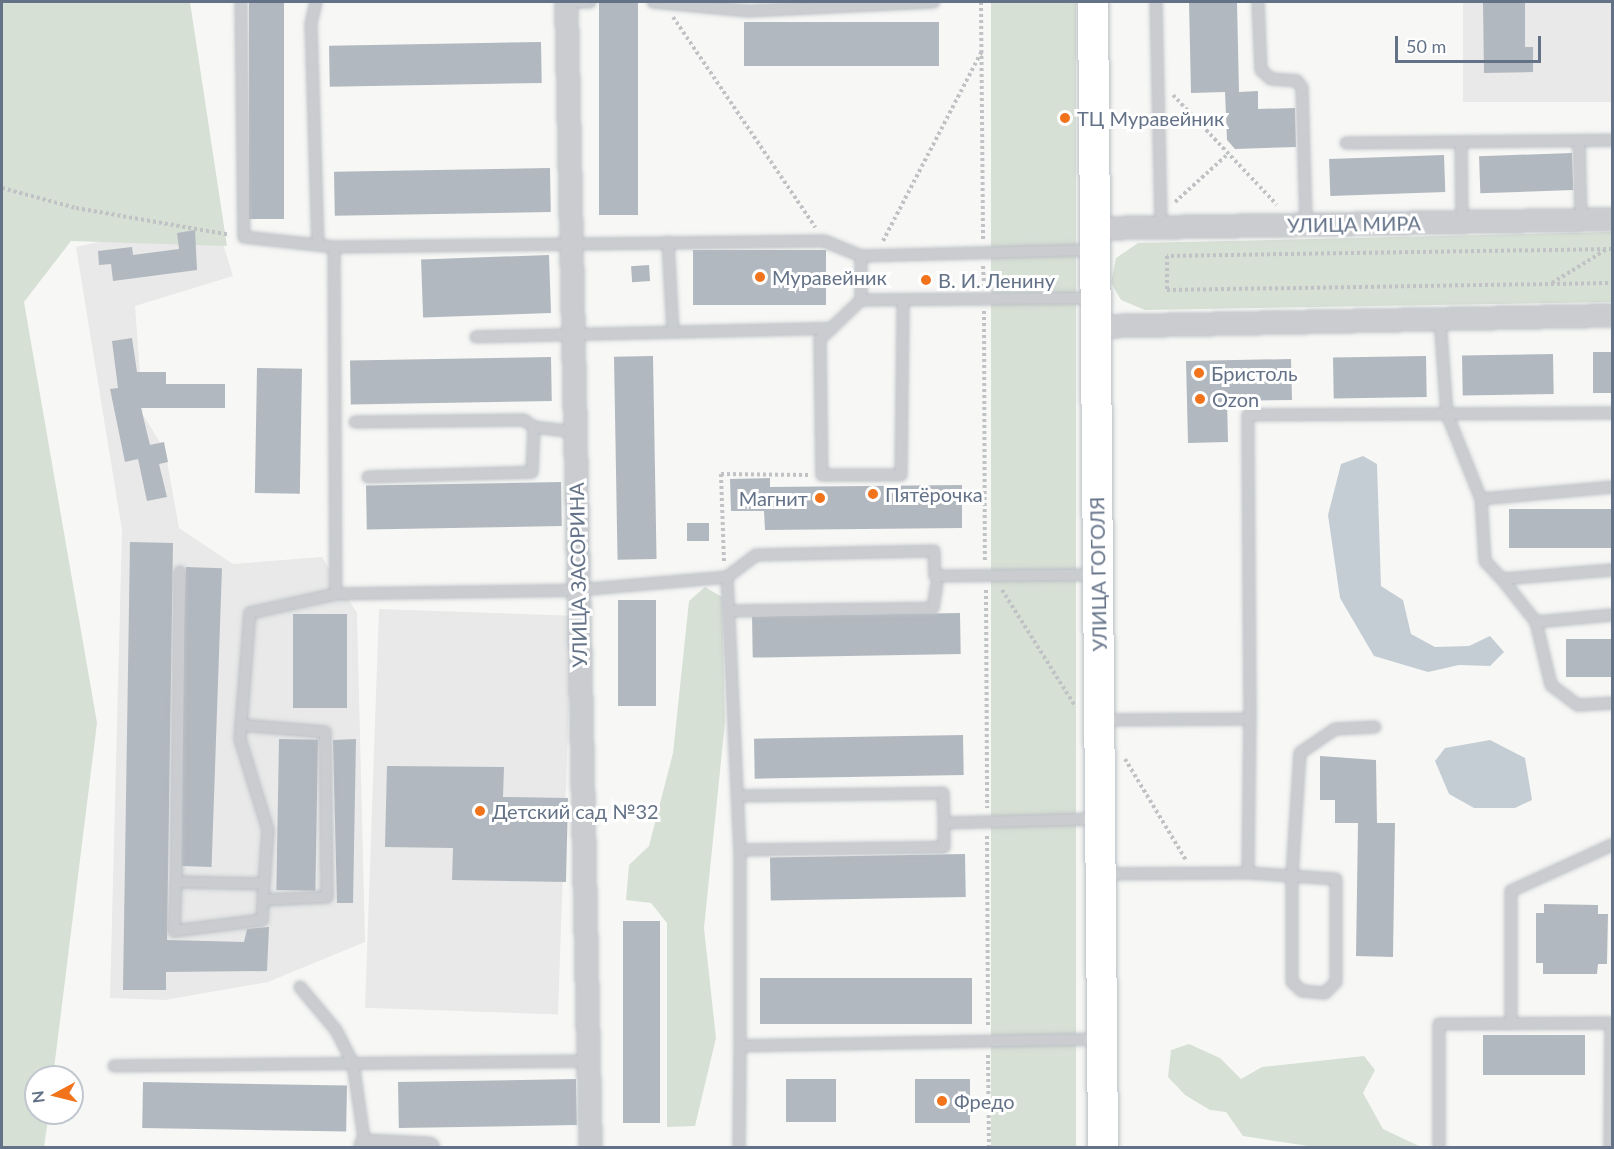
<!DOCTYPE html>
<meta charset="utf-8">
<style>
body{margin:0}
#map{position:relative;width:1614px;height:1149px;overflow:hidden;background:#f7f8f5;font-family:Lato,sans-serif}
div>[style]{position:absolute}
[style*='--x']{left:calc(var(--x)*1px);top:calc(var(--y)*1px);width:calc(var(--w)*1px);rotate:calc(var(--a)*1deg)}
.built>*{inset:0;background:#e8e9e8;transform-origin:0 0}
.green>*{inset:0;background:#d7e0d5;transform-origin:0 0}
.water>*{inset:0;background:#c5cdd4}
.building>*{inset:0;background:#b2b8bf;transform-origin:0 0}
.path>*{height:4px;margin-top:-2px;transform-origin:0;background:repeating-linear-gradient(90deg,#c0c2c5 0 3px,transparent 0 6px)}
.roads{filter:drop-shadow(0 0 2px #bbbfc5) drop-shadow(0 0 2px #bbbfc5)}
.service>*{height:10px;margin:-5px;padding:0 5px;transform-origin:5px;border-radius:5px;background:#caccd0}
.minor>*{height:21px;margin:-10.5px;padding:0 10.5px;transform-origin:10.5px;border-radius:10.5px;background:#caccd0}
.secondary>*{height:30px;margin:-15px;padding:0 15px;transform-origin:15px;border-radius:15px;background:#fff}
.dots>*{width:16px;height:16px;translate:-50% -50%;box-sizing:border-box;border:3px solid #fff;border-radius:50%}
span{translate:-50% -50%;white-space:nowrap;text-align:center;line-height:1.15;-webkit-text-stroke:6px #fff;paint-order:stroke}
.poi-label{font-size:20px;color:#647288}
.left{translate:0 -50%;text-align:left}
.right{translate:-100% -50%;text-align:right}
.street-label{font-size:20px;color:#647288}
.frame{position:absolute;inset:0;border:3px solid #647288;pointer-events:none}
.north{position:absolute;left:24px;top:1065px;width:60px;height:60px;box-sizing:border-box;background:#fff;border:2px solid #c1c7cf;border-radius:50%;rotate:263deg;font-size:16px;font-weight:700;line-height:24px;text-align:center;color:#647288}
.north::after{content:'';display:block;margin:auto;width:21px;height:27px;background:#f1731c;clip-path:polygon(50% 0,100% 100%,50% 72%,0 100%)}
.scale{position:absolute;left:1395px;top:36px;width:146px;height:27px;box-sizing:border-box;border:3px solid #647288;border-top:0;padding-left:8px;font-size:18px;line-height:21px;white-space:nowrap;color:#647288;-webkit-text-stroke:4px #fff;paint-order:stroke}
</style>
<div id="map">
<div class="built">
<div style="left:1463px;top:2px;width:149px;height:100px"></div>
<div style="clip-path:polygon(214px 215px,233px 276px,135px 306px,143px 415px,165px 450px,179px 528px,233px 564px,322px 557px,357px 613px,365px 942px,268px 982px,165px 1000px,110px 998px,122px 530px,76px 247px)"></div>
<div style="left:379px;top:609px;width:193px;height:399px;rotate:2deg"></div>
</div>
<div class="green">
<div style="clip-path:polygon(2px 2px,190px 2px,227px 246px,71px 241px,24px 302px,97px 723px,53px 1077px,36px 1077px,36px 1113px,49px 1113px,44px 1147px,2px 1148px)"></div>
<div style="left:991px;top:2px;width:85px;height:1145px"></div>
<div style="clip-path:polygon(1612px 232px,1612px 302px,1145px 310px,1121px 300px,1111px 283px,1116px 258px,1138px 243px)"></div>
<div style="clip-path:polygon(705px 587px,722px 597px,725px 722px,704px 928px,716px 1038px,695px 1126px,667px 1127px,667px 923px,651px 903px,626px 900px,629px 865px,649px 846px,673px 753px,689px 601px)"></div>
<div style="clip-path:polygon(1189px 1044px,1220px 1058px,1241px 1079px,1262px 1067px,1364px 1056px,1375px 1070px,1363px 1093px,1383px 1129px,1421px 1147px,1315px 1147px,1243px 1136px,1226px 1112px,1210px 1110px,1185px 1095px,1168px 1077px,1171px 1050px)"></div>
</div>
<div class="water">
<div style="clip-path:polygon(1363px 456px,1377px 464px,1381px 586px,1403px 600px,1411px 634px,1435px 647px,1469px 646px,1490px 636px,1504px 652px,1490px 666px,1459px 665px,1428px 672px,1374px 656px,1340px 598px,1328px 515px,1341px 464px)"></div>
<div style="clip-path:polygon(1490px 740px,1525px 758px,1532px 800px,1515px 808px,1474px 808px,1449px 794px,1435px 761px,1445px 748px)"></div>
</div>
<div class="building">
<div style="left:249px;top:2px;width:35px;height:217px"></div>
<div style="left:599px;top:2px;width:39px;height:213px"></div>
<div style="clip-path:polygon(1189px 2px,1237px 2px,1239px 92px,1258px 91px,1258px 109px,1295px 108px,1296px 147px,1235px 149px,1227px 140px,1225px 92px,1191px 93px)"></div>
<div style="clip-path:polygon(1483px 2px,1525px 2px,1525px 47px,1533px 47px,1533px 72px,1484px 73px)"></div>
<div style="left:744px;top:22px;width:195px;height:44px"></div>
<div style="left:541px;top:42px;width:41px;height:212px;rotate:89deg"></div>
<div style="left:1572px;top:153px;width:37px;height:93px;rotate:88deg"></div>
<div style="left:1444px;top:155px;width:37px;height:115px;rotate:88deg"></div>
<div style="left:550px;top:168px;width:44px;height:216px;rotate:89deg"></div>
<div style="clip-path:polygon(195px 230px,197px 270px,113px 281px,111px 264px,99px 265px,98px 251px,132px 247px,133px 255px,179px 249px,177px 233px)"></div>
<div style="left:693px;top:250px;width:133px;height:55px"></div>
<div style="left:549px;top:255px;width:58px;height:128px;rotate:88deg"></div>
<div style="left:649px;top:265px;width:16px;height:18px;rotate:86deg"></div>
<div style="clip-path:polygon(132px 338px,137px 372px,166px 372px,166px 384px,225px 384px,225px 408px,141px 408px,150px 445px,164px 442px,168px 462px,159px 464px,167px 497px,147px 501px,138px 459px,125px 462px,110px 389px,118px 388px,112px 341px)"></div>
<div style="left:1612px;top:352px;width:41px;height:19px;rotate:90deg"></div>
<div style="left:1553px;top:354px;width:40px;height:91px;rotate:89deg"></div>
<div style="left:653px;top:356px;width:203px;height:39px;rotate:89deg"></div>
<div style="left:1426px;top:356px;width:41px;height:93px;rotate:89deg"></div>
<div style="left:551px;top:357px;width:44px;height:201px;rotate:89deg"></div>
<div style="clip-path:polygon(1291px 359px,1292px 400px,1227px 401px,1228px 442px,1188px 443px,1186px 361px)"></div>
<div style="left:257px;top:368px;width:45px;height:125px;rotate:1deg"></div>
<div style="clip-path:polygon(770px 478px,770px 487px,962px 485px,962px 528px,765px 530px,764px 511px,731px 511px,730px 479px)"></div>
<div style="left:561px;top:482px;width:44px;height:195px;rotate:89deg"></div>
<div style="left:1612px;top:509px;width:39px;height:103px;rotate:90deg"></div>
<div style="left:709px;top:523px;width:18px;height:22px;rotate:90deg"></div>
<div style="clip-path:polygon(130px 542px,173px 543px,167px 940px,244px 942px,247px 929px,269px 927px,267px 971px,166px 972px,166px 990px,123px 990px)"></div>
<div style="left:186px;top:567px;width:36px;height:299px;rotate:2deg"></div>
<div style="left:618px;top:600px;width:38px;height:106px"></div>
<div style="left:960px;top:613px;width:41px;height:208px;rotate:89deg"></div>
<div style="left:293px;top:614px;width:54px;height:94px"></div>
<div style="left:1612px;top:639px;width:38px;height:46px;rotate:90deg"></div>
<div style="left:963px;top:735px;width:40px;height:209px;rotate:89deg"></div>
<div style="left:279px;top:739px;width:39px;height:151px;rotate:1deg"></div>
<div style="clip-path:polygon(356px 739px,353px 903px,337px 903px,333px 740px)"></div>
<div style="clip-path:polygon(1320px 756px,1376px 760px,1377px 823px,1395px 823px,1393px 957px,1356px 956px,1358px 823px,1335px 823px,1335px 800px,1320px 800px)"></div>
<div style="clip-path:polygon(387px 766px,504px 767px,503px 797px,568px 798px,566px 882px,452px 880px,453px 848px,385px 847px)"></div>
<div style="left:965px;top:854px;width:43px;height:195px;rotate:89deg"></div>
<div style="clip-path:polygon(1544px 904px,1598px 905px,1598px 914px,1608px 914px,1607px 964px,1598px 964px,1597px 974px,1543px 974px,1543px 963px,1536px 963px,1536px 913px,1544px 913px)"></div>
<div style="left:623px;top:921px;width:37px;height:202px"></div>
<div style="left:972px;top:978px;width:46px;height:212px;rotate:90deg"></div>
<div style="left:1483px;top:1035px;width:102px;height:40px"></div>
<div style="left:576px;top:1079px;width:46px;height:178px;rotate:89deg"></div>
<div style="left:786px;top:1079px;width:50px;height:43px"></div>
<div style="left:915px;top:1079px;width:55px;height:44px"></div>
<div style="left:143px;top:1082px;width:204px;height:46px;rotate:1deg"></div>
</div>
<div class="path">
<div style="--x:981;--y:2;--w:239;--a:89.5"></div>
<div style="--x:673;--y:17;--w:254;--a:55.9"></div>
<div style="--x:1173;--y:95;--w:151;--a:46.6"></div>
<div style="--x:2;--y:188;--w:77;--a:15.1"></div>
<div style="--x:76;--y:208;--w:156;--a:9.9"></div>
<div style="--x:1175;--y:202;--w:72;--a:-42.2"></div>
<div style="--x:883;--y:241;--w:214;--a:-62.5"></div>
<div style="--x:1612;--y:249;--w:445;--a:179.1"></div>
<div style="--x:1167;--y:256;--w:34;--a:90"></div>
<div style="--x:1167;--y:290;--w:445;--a:-0.9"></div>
<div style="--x:983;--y:266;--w:20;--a:87"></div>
<div style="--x:1552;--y:283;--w:65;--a:-31.7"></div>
<div style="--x:984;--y:311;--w:251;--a:89.8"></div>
<div style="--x:724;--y:561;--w:87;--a:-92"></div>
<div style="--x:721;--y:474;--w:88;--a:0.7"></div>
<div style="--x:986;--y:590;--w:218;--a:89.7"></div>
<div style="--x:1002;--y:590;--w:137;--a:57.8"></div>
<div style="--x:1125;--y:759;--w:118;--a:58.9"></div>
<div style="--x:987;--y:836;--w:191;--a:89.7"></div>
<div style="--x:988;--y:1055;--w:93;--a:89.4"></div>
</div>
<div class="roads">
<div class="service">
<div style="--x:241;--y:2;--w:235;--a:89.3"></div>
<div style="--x:244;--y:237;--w:91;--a:6.3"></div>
<div style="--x:334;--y:247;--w:490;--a:-0.7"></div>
<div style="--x:824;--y:241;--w:40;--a:22"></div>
<div style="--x:861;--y:256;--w:234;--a:-1.5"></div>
<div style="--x:316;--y:2;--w:23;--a:103"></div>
<div style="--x:311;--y:24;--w:221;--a:88.2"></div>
<div style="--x:566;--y:2;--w:24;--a:0"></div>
<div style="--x:653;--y:2;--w:96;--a:5.4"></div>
<div style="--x:749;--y:11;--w:185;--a:-2.8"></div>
<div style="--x:1156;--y:2;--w:225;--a:88.7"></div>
<div style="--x:1258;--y:2;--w:68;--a:87.5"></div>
<div style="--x:1261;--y:70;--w:13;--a:42"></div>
<div style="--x:1271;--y:79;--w:26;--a:4"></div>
<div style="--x:1297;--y:81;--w:9;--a:54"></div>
<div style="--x:1302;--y:88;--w:137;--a:88.3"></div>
<div style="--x:1579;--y:141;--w:79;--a:88.5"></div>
<div style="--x:1461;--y:142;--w:80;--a:89.3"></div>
<div style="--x:1346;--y:143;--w:266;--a:-0.6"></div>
<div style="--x:668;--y:242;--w:89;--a:86.8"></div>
<div style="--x:334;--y:247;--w:347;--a:89.7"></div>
<div style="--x:336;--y:594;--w:242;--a:-0.9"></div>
<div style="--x:578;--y:590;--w:150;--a:-5"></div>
<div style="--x:727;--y:577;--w:36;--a:-37"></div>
<div style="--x:756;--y:555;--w:178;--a:-1.3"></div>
<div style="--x:934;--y:551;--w:25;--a:88"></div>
<div style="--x:935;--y:576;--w:162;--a:-0.4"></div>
<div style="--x:861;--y:256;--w:44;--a:90"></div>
<div style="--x:861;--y:300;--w:232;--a:-0.5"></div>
<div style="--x:861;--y:300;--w:57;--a:136.4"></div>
<div style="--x:820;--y:339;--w:136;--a:89.2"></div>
<div style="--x:822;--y:475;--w:79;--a:0"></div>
<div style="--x:901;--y:475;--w:175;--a:-89.3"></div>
<div style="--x:1440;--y:319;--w:95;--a:85.8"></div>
<div style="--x:1447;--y:414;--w:92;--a:68.2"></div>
<div style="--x:1481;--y:499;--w:132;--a:-5.2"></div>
<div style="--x:476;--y:337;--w:356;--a:-1.4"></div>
<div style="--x:355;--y:422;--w:169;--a:-0.7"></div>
<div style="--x:524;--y:420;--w:12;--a:35"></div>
<div style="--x:534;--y:427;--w:41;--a:7"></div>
<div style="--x:368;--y:477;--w:164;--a:-1.7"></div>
<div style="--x:532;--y:472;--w:45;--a:-87.5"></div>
<div style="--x:1481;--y:499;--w:62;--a:86.3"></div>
<div style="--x:1485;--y:561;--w:25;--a:47"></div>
<div style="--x:1612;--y:570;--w:110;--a:175.3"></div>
<div style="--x:1502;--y:579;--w:55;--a:51.7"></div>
<div style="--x:1536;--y:622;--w:76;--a:-5.3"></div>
<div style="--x:180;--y:572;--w:310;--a:90.7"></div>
<div style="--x:176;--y:882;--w:88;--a:1.3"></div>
<div style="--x:264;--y:884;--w:54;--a:-85.8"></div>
<div style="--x:268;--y:830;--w:95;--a:-107.1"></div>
<div style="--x:240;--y:739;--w:126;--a:-85.5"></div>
<div style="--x:250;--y:613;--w:88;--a:-12.5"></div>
<div style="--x:727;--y:577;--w:273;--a:87.3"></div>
<div style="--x:740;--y:850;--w:196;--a:90"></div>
<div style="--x:729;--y:611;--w:204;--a:-0.8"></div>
<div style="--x:933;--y:608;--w:24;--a:-81"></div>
<div style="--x:1536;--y:622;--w:65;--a:76.6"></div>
<div style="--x:1551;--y:685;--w:34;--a:37"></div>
<div style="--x:1578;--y:705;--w:34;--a:-3"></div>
<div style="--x:1102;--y:720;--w:148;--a:-0.4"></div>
<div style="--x:1250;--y:719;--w:304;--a:-90.4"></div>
<div style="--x:1248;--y:415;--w:364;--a:-0.3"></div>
<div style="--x:241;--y:725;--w:84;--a:4.8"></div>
<div style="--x:325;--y:732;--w:165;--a:89.3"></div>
<div style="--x:327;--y:897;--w:64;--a:177.3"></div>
<div style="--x:738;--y:796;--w:205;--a:-0.8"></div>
<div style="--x:943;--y:793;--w:30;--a:88"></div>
<div style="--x:944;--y:823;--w:156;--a:-1.5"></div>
<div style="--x:740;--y:850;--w:204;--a:-0.8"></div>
<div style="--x:944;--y:847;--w:24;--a:-90"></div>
<div style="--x:1248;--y:873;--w:88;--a:3.9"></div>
<div style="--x:1336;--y:879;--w:103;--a:90"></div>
<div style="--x:1336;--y:982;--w:16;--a:135"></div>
<div style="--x:1325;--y:993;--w:23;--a:-175"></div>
<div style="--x:1302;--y:991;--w:13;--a:-138"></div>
<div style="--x:1292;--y:982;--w:106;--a:-90"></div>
<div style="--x:1292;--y:876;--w:123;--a:-86.3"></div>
<div style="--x:1300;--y:753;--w:42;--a:-34.4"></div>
<div style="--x:1335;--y:729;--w:40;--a:-2.9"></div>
<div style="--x:1102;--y:874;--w:146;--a:-0.4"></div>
<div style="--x:1248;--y:873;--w:154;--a:-89.3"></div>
<div style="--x:176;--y:882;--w:49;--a:92.3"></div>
<div style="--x:174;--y:931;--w:89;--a:-7.1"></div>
<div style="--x:262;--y:920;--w:36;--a:-87"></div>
<div style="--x:300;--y:987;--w:56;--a:50.1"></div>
<div style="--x:336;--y:1030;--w:37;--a:63"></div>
<div style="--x:353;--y:1063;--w:83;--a:81.7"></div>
<div style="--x:1511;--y:1024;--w:133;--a:-90"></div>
<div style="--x:1511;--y:891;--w:111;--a:-24.5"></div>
<div style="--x:114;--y:1066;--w:474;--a:-0.6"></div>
<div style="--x:739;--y:1148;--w:102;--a:-89.4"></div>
<div style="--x:740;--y:1046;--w:362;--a:-1.1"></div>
<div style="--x:1439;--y:1148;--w:124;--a:-90"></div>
<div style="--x:1439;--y:1024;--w:172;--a:-0.3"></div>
<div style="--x:1611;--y:1023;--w:125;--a:90.5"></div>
</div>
<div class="minor">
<div style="--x:566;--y:2;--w:1146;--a:88.8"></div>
<div style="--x:1095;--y:228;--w:517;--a:-1"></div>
<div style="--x:1096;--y:326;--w:516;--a:-1.22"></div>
<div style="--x:365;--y:1145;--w:63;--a:2.7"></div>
</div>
<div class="secondary">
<div style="--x:1093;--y:2;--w:1146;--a:89.5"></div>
</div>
</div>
<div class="dots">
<div style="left:1065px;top:118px;background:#f1731c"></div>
<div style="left:760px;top:277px;background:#f1731c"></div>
<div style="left:926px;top:280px;background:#f1731c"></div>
<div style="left:1199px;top:373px;background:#f1731c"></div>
<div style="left:1200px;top:399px;background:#f1731c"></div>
<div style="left:873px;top:494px;background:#f1731c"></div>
<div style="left:820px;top:498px;background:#f1731c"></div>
<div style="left:480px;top:811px;background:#f1731c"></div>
<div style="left:942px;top:1101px;background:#f1731c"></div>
</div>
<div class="poi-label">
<span class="left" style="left:1077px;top:118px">ТЦ Муравейник</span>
<span class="left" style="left:772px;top:277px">Муравейник</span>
<span class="left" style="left:938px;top:280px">В. И. Ленину</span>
<span class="left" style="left:1211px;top:373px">Бристоль</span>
<span class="left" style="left:1212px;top:399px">Ozon</span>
<span class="left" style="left:885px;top:494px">Пятёрочка</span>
<span class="right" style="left:808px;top:498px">Магнит</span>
<span class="left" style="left:492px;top:811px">Детский сад №32</span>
<span class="left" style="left:954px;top:1101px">Фредо</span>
</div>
<div class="street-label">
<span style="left:1354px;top:224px;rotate:-1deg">УЛИЦА МИРА</span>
<span style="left:1098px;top:574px;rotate:-91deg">УЛИЦА ГОГОЛЯ</span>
<span style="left:578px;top:575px;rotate:-91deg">УЛИЦА ЗАСОРИНА</span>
</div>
<div class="frame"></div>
<div class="north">N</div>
<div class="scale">50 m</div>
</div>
